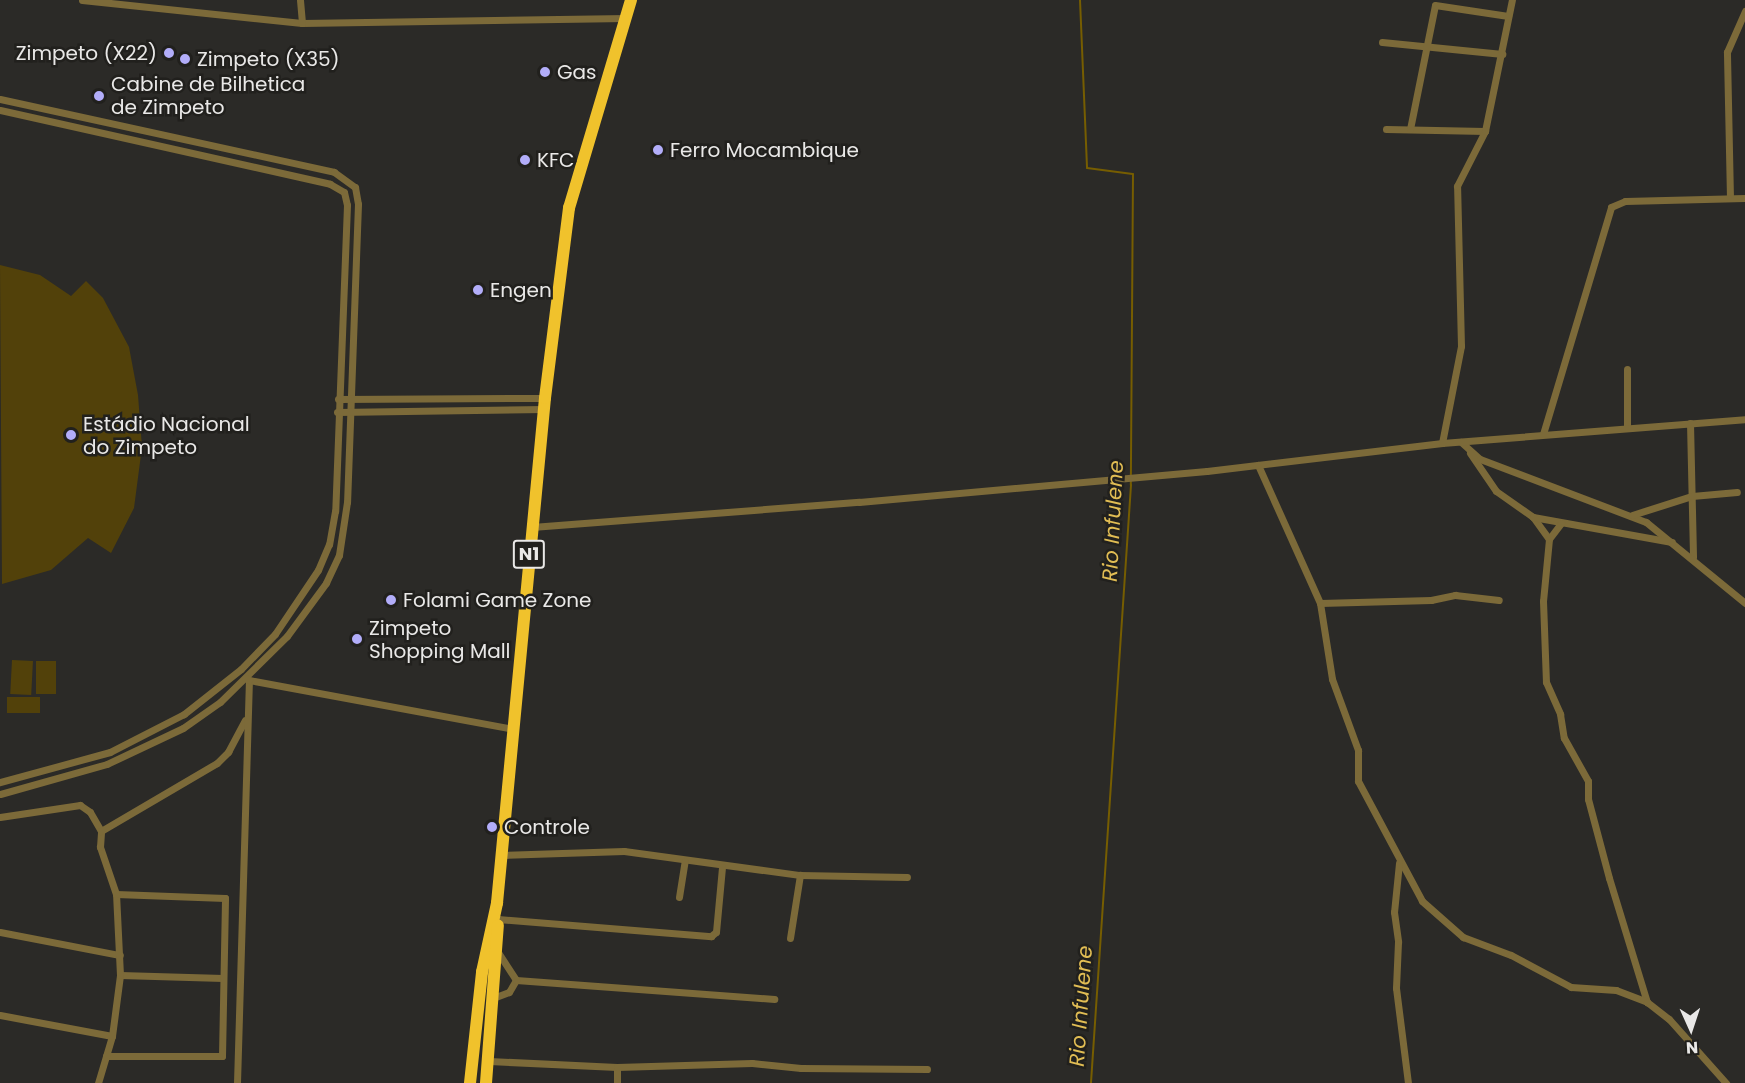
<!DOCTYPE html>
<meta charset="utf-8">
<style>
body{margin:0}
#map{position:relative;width:1745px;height:1083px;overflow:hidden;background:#2b2a27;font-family:Poppins,sans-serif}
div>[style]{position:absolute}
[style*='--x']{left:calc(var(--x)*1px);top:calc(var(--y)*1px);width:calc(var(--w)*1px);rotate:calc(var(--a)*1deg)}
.green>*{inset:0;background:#52410a;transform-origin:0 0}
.stream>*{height:2px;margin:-1px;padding:0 1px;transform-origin:1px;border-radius:1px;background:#765d01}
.street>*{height:7px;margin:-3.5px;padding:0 3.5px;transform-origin:3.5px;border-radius:3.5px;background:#7c6a39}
.highway>*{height:12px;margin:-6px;padding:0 6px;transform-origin:6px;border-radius:6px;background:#f0c22c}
.dots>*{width:16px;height:16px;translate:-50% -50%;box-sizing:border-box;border:3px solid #21201d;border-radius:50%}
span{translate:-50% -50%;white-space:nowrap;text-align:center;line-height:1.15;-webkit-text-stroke:5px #21201d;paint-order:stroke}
.shield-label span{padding:2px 4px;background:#21201d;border:2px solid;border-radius:4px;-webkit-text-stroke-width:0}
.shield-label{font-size:18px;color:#e9e8e7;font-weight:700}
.poi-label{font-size:20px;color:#e9e8e7}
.right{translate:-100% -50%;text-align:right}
.left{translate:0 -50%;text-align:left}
.water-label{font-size:21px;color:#e1bd54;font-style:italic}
.north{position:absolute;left:1661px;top:999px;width:60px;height:60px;-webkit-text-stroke:4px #21201d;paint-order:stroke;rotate:177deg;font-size:16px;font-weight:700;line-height:24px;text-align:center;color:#e9e8e7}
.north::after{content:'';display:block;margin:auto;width:21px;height:27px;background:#e9e8e7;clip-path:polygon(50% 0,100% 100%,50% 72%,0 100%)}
</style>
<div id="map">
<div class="green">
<div style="clip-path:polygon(0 265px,40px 275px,71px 296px,86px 281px,103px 298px,129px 347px,138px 395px,142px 447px,134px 508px,111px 553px,88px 538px,51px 570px,2px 584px)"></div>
<div style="left:12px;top:660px;width:21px;height:34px;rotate:3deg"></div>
<div style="left:36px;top:661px;width:20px;height:33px"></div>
<div style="left:7px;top:697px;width:33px;height:16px"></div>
</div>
<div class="stream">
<div style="--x:1080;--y:0;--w:168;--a:87.6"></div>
<div style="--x:1087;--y:168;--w:46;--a:7.4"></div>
<div style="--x:1133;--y:174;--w:311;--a:90.4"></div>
<div style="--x:1131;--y:485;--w:599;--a:93.83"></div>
</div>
<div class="street">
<div style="--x:82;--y:0;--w:221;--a:6"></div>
<div style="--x:302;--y:23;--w:324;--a:-0.9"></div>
<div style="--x:300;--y:0;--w:23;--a:85"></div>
<div style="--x:1382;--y:42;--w:121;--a:5.7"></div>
<div style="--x:0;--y:99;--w:342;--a:12.3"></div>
<div style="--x:334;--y:172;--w:26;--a:36"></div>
<div style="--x:355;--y:187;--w:17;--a:80"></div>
<div style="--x:358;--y:204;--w:298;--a:92.1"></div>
<div style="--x:347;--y:502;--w:54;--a:98.6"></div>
<div style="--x:339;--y:555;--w:31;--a:115"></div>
<div style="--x:326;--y:583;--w:66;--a:126.3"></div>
<div style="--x:287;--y:636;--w:94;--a:135.4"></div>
<div style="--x:220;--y:702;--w:45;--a:144.9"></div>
<div style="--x:183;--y:728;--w:84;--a:154.7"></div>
<div style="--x:107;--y:764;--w:111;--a:164.3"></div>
<div style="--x:0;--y:110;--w:338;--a:12.6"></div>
<div style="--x:330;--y:184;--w:16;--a:30"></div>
<div style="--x:344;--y:192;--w:13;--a:77"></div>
<div style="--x:347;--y:205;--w:306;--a:92.2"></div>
<div style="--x:335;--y:511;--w:34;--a:100"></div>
<div style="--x:329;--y:544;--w:28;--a:113"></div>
<div style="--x:318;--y:570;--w:77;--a:123.9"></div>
<div style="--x:275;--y:634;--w:49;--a:134.2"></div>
<div style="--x:241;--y:669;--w:73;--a:141.7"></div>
<div style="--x:184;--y:714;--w:83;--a:152.8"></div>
<div style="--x:110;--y:752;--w:114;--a:164.7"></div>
<div style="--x:1386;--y:129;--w:99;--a:1.2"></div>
<div style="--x:1410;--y:129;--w:126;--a:-78.6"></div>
<div style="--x:1435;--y:5;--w:74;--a:8.6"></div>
<div style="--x:1730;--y:198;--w:146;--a:-91.2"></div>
<div style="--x:1727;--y:52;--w:45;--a:-66.3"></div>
<div style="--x:338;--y:399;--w:207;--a:-0.3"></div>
<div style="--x:337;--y:412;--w:207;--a:-0.8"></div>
<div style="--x:1690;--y:423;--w:134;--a:88.7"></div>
<div style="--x:1627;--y:426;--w:57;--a:-90"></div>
<div style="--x:1543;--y:434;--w:237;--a:-73.3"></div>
<div style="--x:1611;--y:207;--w:15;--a:-23"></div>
<div style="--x:1625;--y:201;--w:120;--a:-1.4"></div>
<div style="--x:1461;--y:442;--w:25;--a:42"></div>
<div style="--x:1480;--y:459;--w:178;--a:20.8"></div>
<div style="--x:1646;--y:522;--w:128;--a:39.3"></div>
<div style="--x:1442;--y:443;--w:99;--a:-78.9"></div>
<div style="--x:1461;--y:346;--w:160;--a:-91.4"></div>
<div style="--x:1457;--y:186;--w:62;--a:-63"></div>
<div style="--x:1485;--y:131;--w:134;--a:-78.4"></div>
<div style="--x:1470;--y:453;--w:46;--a:55.6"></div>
<div style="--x:1496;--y:491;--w:45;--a:35.1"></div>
<div style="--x:1533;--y:517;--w:27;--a:54"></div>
<div style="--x:1549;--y:539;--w:62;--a:95.5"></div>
<div style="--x:1543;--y:601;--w:81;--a:87.9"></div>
<div style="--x:1546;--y:682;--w:35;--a:66"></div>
<div style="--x:1560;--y:714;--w:24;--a:81"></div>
<div style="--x:1564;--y:738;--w:49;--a:60.8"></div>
<div style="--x:1588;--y:781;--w:18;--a:90"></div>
<div style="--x:1588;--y:799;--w:82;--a:75.1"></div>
<div style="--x:1609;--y:878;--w:130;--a:73"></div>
<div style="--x:1258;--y:465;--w:151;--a:65.8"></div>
<div style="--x:1320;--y:603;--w:77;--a:81"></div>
<div style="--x:1332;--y:679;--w:76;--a:69.9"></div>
<div style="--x:1358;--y:750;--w:31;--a:90"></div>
<div style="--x:1358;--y:781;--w:136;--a:61.9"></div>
<div style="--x:1422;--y:901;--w:55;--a:41.3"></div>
<div style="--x:1463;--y:937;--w:51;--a:20.6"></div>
<div style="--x:1511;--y:955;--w:68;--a:28.1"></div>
<div style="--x:1571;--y:987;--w:45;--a:3.8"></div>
<div style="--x:1616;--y:990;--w:33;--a:21"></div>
<div style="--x:1647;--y:1002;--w:28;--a:38"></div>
<div style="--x:1669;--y:1019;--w:86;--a:48.3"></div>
<div style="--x:1632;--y:515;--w:63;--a:-17.6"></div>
<div style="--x:1692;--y:496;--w:45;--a:-5.1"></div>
<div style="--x:1533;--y:517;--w:141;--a:10.2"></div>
<div style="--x:532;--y:527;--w:328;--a:-4.4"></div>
<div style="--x:859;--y:502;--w:349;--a:-5.1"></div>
<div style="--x:1207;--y:471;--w:237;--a:-6.8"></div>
<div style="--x:1442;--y:443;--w:304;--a:-4.5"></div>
<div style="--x:1549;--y:539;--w:20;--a:-53"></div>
<div style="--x:1320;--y:603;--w:111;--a:-1.5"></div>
<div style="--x:1431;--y:600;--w:25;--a:-12"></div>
<div style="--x:1455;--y:595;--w:44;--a:6.5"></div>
<div style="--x:249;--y:680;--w:269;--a:10.5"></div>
<div style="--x:0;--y:817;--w:81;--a:-8.5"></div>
<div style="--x:80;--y:805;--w:12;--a:35"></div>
<div style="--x:90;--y:812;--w:22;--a:60"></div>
<div style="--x:502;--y:855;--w:122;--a:-1.9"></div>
<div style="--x:624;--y:851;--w:178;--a:7.8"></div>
<div style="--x:800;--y:875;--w:107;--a:1.1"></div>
<div style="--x:1399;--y:863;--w:49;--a:95.8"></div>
<div style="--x:1394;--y:912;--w:30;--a:82"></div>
<div style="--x:1398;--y:942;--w:46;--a:92.5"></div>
<div style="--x:1396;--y:988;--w:96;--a:82.8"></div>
<div style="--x:679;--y:897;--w:36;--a:-81"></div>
<div style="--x:498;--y:919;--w:214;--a:4.6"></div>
<div style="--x:711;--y:936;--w:6;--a:-39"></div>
<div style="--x:716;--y:932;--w:65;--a:-84.7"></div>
<div style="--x:0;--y:932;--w:122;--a:10.9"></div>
<div style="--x:790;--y:938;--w:64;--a:-81"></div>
<div style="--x:120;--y:975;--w:103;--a:1.7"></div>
<div style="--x:516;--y:980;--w:259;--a:4.2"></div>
<div style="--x:493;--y:998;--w:17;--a:-21"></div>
<div style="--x:509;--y:992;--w:14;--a:-60"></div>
<div style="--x:516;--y:980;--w:35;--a:-123"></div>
<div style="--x:0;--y:1015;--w:114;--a:10.6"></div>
<div style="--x:106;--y:1056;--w:116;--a:0"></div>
<div style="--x:222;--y:1056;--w:158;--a:-88.9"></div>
<div style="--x:225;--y:898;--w:109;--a:-177.9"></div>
<div style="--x:489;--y:1061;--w:128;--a:2.7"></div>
<div style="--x:617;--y:1067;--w:16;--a:90"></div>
<div style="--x:617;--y:1067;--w:135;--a:-1.7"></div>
<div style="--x:752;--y:1063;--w:49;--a:5.8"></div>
<div style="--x:801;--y:1068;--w:126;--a:0.5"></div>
<div style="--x:98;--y:1083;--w:49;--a:-73.4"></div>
<div style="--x:112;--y:1036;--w:62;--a:-82.5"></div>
<div style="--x:120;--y:975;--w:81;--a:-92.8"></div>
<div style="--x:116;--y:894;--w:50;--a:-108.8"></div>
<div style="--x:100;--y:847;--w:16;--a:-86"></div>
<div style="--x:101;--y:831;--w:134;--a:-30.4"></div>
<div style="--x:217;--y:763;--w:16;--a:-45"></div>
<div style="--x:228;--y:752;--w:36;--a:-62"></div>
<div style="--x:237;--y:1083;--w:403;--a:-88.3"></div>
<div style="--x:249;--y:680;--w:4;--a:-153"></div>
</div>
<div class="highway">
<div style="--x:470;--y:1083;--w:112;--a:-83.8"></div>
<div style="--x:482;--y:972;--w:71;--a:-77.7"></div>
<div style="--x:497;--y:903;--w:507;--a:-84.57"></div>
<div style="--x:545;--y:398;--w:192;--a:-82.8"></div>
<div style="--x:569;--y:208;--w:217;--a:-73.4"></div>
<div style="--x:486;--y:1083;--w:158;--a:-85.7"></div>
</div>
<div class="dots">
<div style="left:169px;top:53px;background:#b2adf9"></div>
<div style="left:185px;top:59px;background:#b2adf9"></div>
<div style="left:545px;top:72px;background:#b2adf9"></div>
<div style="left:99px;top:96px;background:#b2adf9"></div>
<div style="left:658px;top:150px;background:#b2adf9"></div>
<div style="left:525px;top:160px;background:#b2adf9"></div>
<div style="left:478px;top:290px;background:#b2adf9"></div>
<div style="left:71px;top:435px;background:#b2adf9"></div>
<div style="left:391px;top:600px;background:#b2adf9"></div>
<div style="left:357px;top:639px;background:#b2adf9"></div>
<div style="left:492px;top:827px;background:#b2adf9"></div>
</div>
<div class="shield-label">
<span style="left:529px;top:554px">N1</span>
</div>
<div class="poi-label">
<span class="right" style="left:157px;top:53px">Zimpeto (X22)</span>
<span class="left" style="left:197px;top:59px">Zimpeto (X35)</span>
<span class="left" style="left:557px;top:72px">Gas</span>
<span class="left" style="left:111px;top:96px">Cabine de Bilhetica<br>de Zimpeto</span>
<span class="left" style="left:670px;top:150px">Ferro Mocambique</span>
<span class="left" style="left:537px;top:160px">KFC</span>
<span class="left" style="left:490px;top:290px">Engen</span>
<span class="left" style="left:83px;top:436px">Estádio Nacional<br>do Zimpeto</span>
<span class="left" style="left:403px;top:600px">Folami Game Zone</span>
<span class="left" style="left:369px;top:640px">Zimpeto<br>Shopping Mall</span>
<span class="left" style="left:504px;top:827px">Controle</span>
</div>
<div class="water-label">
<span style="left:1113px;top:521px;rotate:-87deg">Rio Infulene</span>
<span style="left:1081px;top:1006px;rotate:-86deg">Rio Infulene</span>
</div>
<div class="north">N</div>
</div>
